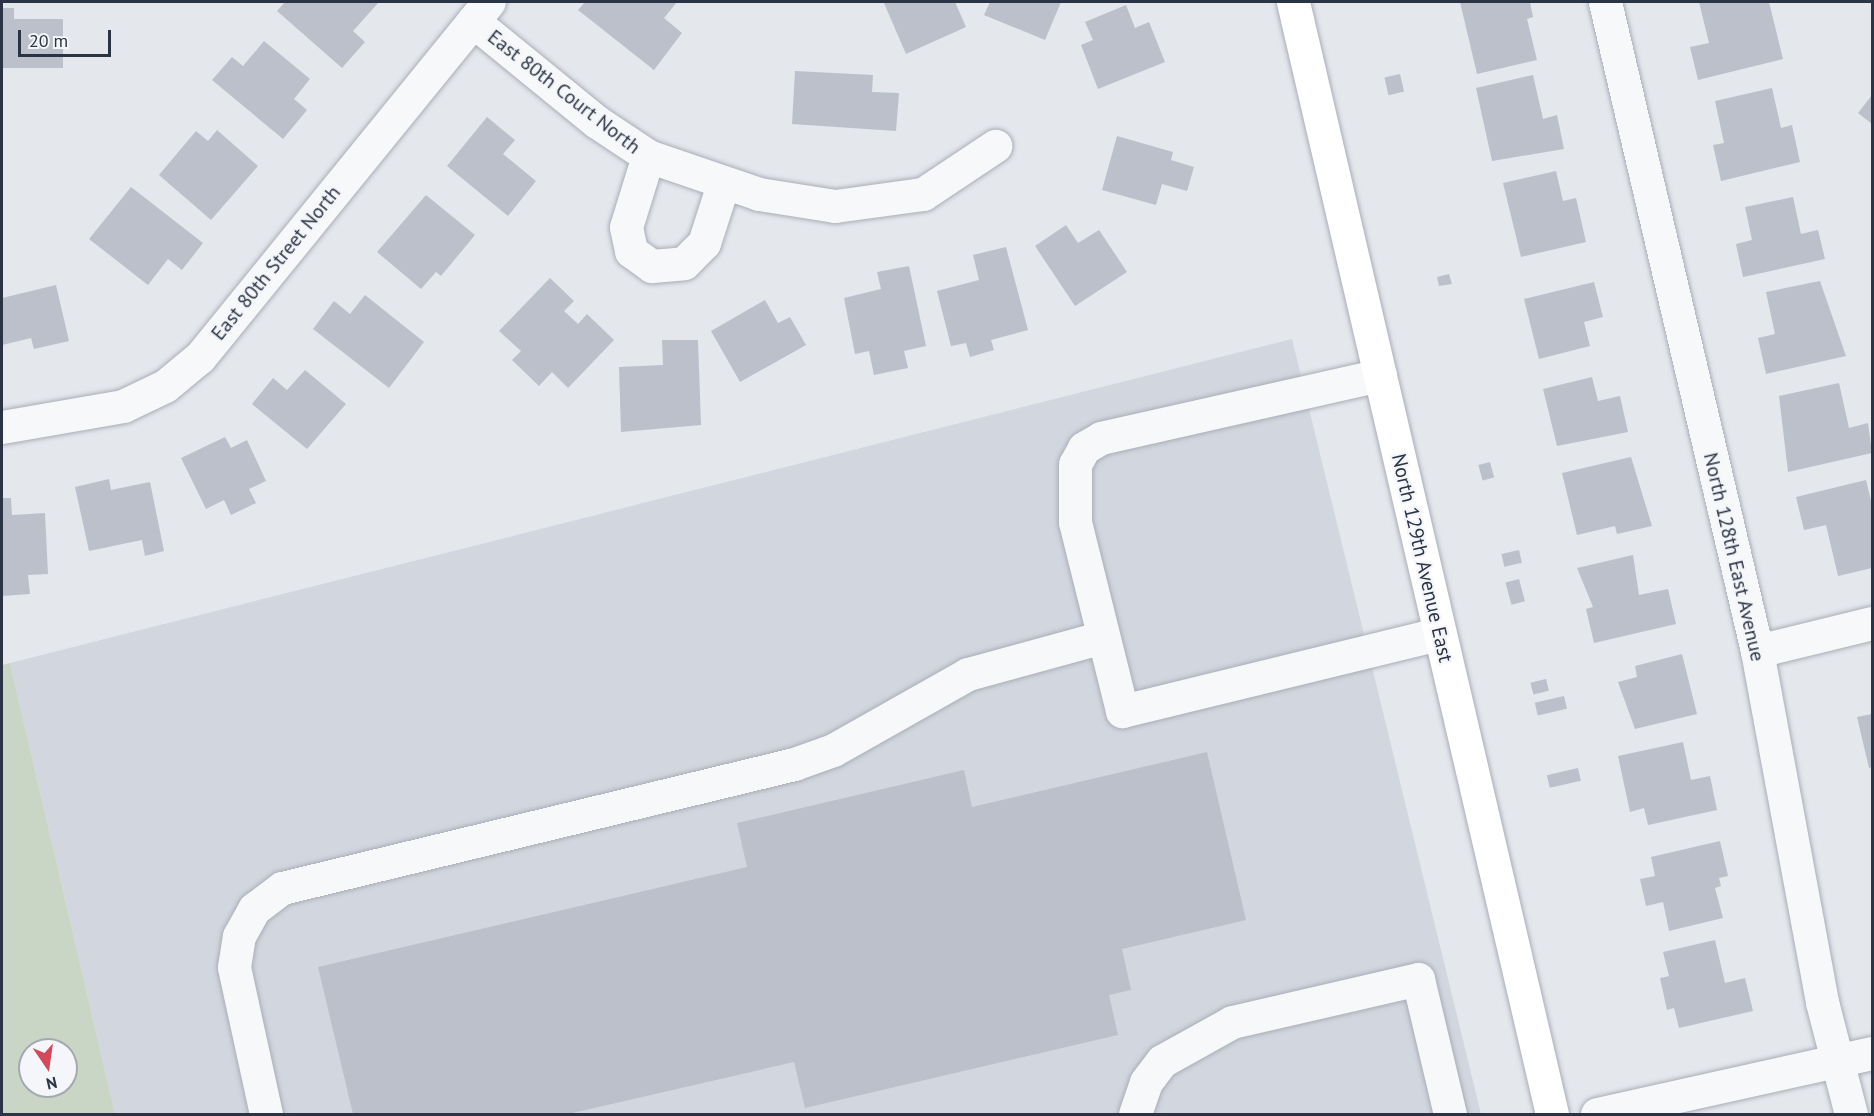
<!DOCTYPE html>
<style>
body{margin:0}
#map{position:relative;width:1874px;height:1116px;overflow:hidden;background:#e4e7ec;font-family:"PT Sans",sans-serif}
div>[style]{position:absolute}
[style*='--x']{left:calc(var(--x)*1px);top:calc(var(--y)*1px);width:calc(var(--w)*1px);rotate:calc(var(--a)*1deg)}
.built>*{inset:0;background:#d2d6de}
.green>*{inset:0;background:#c9d6c5}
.building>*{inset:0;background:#bbc0ca;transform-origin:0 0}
.roads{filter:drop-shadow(0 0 2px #a9aeb7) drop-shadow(0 0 2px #a9aeb7)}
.minor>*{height:33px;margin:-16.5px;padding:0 16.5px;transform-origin:16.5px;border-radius:16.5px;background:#f7f8fa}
.major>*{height:33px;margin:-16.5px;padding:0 16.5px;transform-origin:16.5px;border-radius:16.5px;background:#fff}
span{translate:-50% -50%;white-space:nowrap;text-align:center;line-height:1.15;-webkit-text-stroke:4.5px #f4f6f9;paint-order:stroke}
.street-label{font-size:20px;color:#2b3445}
.frame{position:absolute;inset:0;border:3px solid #2b3445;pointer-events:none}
.north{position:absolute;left:18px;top:1038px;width:60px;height:60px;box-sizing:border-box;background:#f4f6f9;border:2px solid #a4a8b1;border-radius:50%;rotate:167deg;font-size:16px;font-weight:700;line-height:24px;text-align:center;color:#2b3445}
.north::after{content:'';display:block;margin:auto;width:21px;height:27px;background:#d1495b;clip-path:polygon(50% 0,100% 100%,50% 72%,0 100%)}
.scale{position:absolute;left:18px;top:30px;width:93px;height:27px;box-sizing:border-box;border:3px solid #2b3445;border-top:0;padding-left:8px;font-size:18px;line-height:21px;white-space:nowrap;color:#2b3445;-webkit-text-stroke:4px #f4f6f9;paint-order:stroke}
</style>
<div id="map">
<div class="built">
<div style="clip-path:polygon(1292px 339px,1481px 1114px,115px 1114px,10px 663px)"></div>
</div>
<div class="green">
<div style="clip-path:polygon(evenodd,10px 663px,115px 1114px,2px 1114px,2px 665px,10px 663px,30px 1050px,66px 1050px,66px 1086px,30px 1086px,30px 1050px)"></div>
</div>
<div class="building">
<div style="clip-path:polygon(285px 2px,379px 2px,353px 31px,365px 42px,342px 68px,277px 11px)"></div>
<div style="clip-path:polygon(585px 2px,677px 2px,664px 18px,682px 33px,654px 70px,578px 10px)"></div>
<div style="clip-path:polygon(955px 2px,966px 27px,906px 54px,884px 3px)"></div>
<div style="clip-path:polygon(990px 2px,1061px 2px,1045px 40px,984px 15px)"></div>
<div style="clip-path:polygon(1460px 2px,1530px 2px,1533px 17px,1527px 19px,1537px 60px,1477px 74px)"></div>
<div style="clip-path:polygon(1699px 2px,1769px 2px,1783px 59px,1698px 80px,1690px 47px,1709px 43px)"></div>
<div style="clip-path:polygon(1126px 5px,1135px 28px,1149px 22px,1165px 62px,1098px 89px,1081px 45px,1093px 40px,1085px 22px)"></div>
<div style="clip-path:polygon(2px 8px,14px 8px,14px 19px,63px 19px,63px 68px,2px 68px)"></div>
<div style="clip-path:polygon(264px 41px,310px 79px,294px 99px,307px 110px,283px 139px,212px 80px,232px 57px,243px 66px)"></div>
<div style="clip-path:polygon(795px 71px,873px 75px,872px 92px,899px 93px,896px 131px,792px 124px)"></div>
<div style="left:1400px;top:74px;width:18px;height:16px;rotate:77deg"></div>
<div style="clip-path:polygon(1533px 75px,1543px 119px,1557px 115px,1564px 149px,1492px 161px,1476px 88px)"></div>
<div style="clip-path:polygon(1772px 88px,1781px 128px,1792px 125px,1800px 162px,1721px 181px,1713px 145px,1724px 143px,1715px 101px)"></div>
<div style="clip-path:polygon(1872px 95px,1872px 124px,1858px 113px)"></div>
<div style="clip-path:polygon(487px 117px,515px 140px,503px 154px,536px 181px,508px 216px,447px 166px)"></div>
<div style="clip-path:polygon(217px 130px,258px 166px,211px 220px,159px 175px,196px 131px,208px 141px)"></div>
<div style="clip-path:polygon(1117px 136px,1173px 152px,1171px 160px,1194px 167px,1187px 191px,1162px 184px,1156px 205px,1102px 190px)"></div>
<div style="clip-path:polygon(1556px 171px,1563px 201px,1576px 198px,1586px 242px,1521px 257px,1503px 183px)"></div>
<div style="clip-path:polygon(131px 187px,203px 243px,182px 270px,168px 259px,148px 285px,89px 239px)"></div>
<div style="clip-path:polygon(426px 195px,475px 235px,441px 276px,436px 272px,421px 289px,377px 252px)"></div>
<div style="clip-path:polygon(1793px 197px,1801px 234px,1818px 230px,1825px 259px,1743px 277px,1736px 244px,1752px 240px,1745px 207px)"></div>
<div style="clip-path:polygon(1066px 225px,1078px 243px,1099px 230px,1127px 272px,1075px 306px,1035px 246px)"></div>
<div style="clip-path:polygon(1006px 247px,1028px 330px,991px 340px,994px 350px,970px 357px,966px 343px,951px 346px,937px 291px,979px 280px,973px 255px)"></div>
<div style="clip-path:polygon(909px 266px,926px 346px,904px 351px,908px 368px,874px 375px,869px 351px,855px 354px,844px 298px,881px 289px,877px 272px)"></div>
<div style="clip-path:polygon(1449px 274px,1452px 284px,1439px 286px,1437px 277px)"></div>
<div style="clip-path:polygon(550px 278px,574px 301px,564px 311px,578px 324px,587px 314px,614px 340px,568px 388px,552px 372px,539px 386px,512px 360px,521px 351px,499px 331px)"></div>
<div style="clip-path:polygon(1820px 281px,1846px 356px,1766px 374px,1758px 338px,1775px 334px,1766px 292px)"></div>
<div style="clip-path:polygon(1594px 282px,1603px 317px,1584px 322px,1590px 346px,1539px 359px,1524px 299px)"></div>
<div style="clip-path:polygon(56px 285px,69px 341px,34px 349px,31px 338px,2px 345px,2px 298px)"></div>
<div style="clip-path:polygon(365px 295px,424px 342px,389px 388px,313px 329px,334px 301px,350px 314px)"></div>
<div style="clip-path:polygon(765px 300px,778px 323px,790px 317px,806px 345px,740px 382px,711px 331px)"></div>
<div style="clip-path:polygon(662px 340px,698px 340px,701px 425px,621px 432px,619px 367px,663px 365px)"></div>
<div style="clip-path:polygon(305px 370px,346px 404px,307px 449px,252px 404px,273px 378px,287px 390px)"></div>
<div style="clip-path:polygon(1592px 377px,1598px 401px,1620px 396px,1628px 432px,1557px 446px,1543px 389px)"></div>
<div style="clip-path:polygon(1839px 383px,1849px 428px,1868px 423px,1872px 453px,1788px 472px,1779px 396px)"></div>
<div style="clip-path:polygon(225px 437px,231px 448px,247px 440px,266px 481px,249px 489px,256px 503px,231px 515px,224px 500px,206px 509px,181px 458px)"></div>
<div style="clip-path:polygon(1631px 457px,1652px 526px,1617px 534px,1615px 526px,1577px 535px,1562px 473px)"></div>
<div style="left:1490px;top:462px;width:16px;height:12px;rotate:75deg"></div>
<div style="clip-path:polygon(109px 479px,111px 490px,150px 482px,164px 551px,145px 556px,142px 540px,89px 551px,75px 487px)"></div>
<div style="clip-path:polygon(1866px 480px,1872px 505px,1872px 568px,1838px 576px,1826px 525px,1804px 530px,1796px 497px)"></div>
<div style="clip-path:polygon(2px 498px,11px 498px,12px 515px,45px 513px,48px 574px,28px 575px,30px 594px,2px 596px)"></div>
<div style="left:1519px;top:550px;width:13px;height:18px;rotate:77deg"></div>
<div style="clip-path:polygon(1633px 555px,1639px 595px,1668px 589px,1676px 624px,1594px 643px,1586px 609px,1593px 607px,1577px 568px)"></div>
<div style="left:1519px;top:579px;width:23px;height:14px;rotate:75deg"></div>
<div style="clip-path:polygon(1682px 654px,1697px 714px,1635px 729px,1618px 682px,1637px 677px,1635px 666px)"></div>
<div style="left:1546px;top:679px;width:12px;height:16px;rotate:76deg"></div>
<div style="left:1564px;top:696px;width:13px;height:30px;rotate:77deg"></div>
<div style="clip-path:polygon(1872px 714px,1872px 767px,1869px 768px,1857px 717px)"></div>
<div style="clip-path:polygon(1683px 742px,1691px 780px,1710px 776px,1717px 810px,1648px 825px,1644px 808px,1630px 812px,1618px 756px)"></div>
<div style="clip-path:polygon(1207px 752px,1246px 920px,1122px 949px,1131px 990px,1109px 995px,1118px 1035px,805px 1108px,794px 1062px,568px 1114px,353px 1114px,318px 967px,747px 867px,737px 823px,964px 770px,972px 807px)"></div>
<div style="left:1578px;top:768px;width:13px;height:32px;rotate:77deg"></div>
<div style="clip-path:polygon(1720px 841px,1728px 876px,1719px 878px,1721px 886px,1715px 888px,1723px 918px,1669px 931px,1663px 902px,1646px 906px,1640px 879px,1655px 876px,1651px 857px)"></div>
<div style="clip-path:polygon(1715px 940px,1725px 983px,1745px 978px,1753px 1011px,1679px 1028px,1674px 1008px,1667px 1010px,1660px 978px,1669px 976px,1663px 952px)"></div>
</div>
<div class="roads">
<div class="minor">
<div style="--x:1605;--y:2;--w:667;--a:76.82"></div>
<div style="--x:1757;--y:651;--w:357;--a:79.5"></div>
<div style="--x:1822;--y:1002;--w:116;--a:75.5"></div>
<div style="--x:473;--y:21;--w:160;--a:39.2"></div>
<div style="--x:597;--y:122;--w:61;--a:33.7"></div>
<div style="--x:648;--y:156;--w:117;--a:18.9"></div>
<div style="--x:759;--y:194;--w:77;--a:9"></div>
<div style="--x:835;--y:206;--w:89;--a:-7.8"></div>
<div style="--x:923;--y:194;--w:87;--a:-33.7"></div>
<div style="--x:648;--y:156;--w:74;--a:107.2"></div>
<div style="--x:626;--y:227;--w:25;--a:78"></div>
<div style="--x:631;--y:251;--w:26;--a:36"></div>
<div style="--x:652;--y:266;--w:32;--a:-5"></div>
<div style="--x:684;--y:263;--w:28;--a:-45"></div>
<div style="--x:704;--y:243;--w:62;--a:-72.1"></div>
<div style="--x:1380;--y:375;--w:286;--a:167.3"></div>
<div style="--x:1101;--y:438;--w:20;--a:150"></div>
<div style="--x:1084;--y:448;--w:18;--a:119"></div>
<div style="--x:1075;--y:464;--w:58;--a:90"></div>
<div style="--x:1075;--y:522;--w:195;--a:76"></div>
<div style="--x:1122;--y:711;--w:326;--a:-13.7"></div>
<div style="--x:2;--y:427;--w:123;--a:-9.8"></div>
<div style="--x:123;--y:406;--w:47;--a:-25.5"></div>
<div style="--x:165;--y:386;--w:45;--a:-39.6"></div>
<div style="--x:200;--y:357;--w:458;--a:-50.9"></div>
<div style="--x:1757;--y:651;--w:118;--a:-13.7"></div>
<div style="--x:266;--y:1114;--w:150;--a:-102.3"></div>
<div style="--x:234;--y:967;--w:31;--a:-81"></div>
<div style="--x:239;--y:936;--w:31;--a:-61"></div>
<div style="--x:254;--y:909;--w:35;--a:-37"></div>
<div style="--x:282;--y:888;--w:527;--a:-13.61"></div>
<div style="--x:794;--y:764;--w:41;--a:-19.7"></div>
<div style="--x:833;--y:750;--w:155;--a:-29.4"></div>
<div style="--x:968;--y:674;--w:140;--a:-15.3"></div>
<div style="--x:1135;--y:1114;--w:34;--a:-71"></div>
<div style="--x:1146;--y:1082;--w:26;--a:-53"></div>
<div style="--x:1162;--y:1061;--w:80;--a:-29.1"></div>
<div style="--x:1232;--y:1022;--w:191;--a:-13"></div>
<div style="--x:1418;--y:979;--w:139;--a:76.7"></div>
<div style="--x:1597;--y:1114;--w:282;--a:-12.5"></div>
</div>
<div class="major">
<div style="--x:1293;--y:2;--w:1142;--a:76.89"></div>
</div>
</div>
<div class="street-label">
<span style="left:564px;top:92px;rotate:38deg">East 80th Court North</span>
<span style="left:276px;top:263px;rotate:-51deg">East 80th Street North</span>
<span style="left:1734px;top:557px;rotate:77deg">North 128th East Avenue</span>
<span style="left:1422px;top:558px;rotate:77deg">North 129th Avenue East</span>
</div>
<div class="frame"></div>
<div class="north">N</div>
<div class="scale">20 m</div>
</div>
